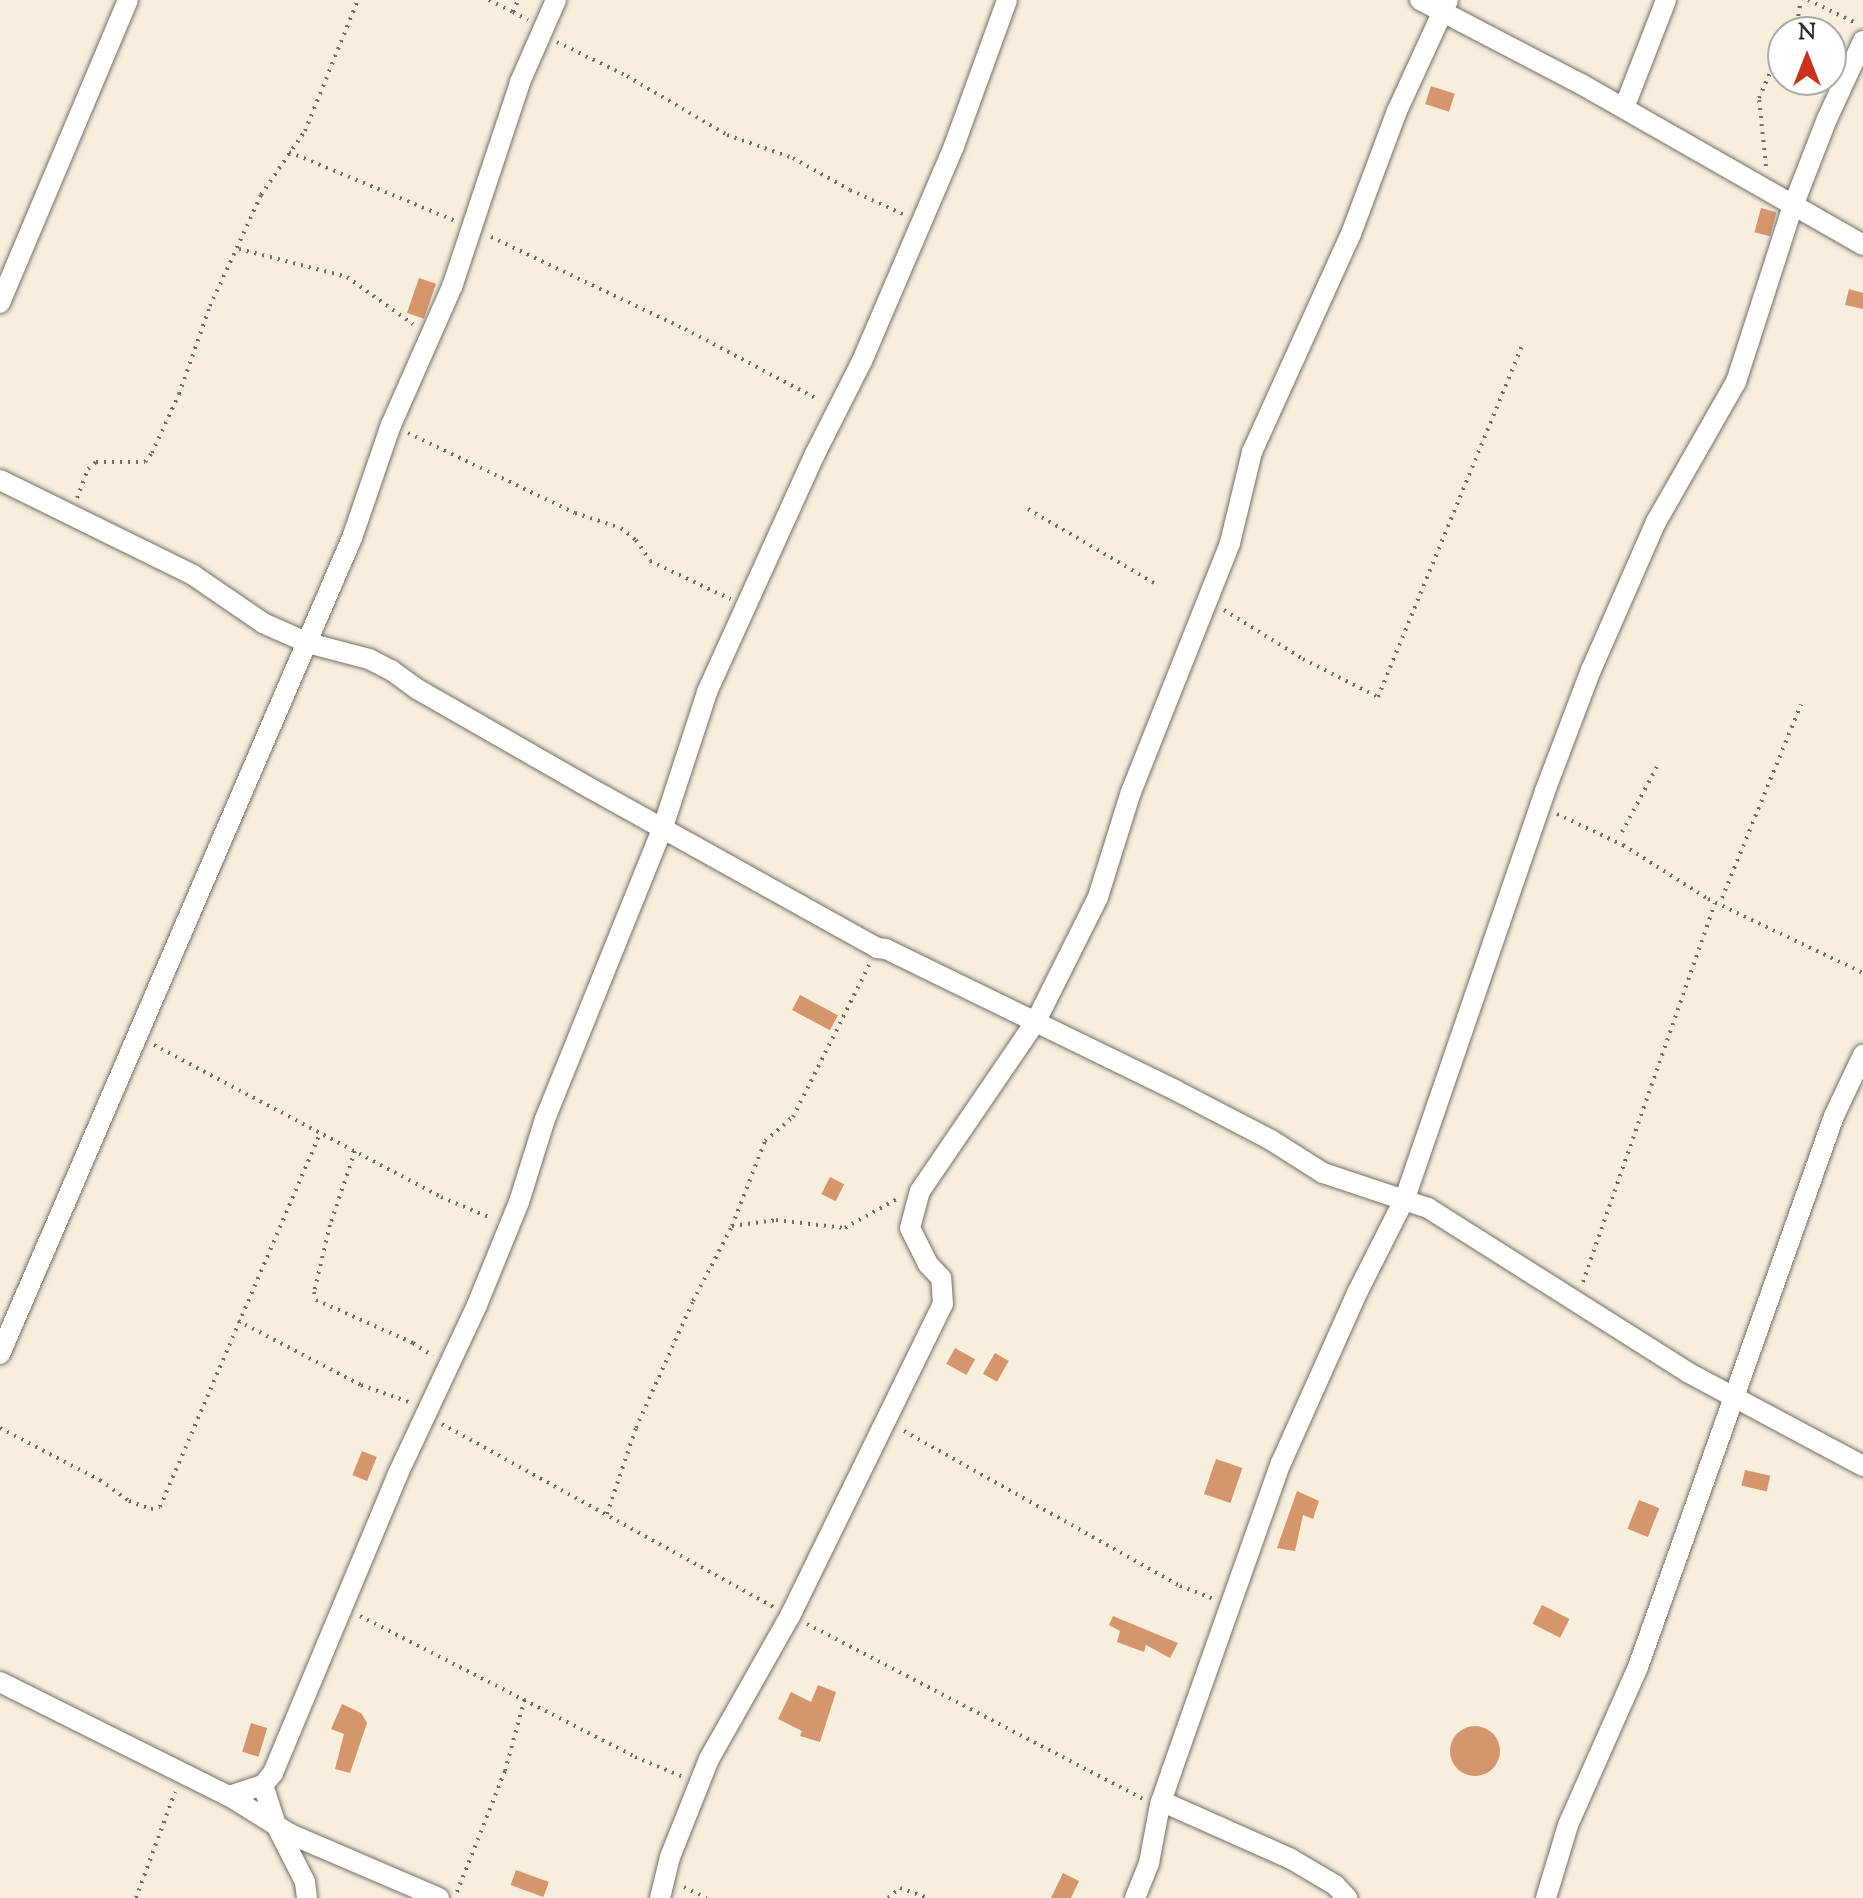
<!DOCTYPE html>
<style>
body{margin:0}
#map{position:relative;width:1863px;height:1898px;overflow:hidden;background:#f7eedd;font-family:"Sorts Mill Goudy",serif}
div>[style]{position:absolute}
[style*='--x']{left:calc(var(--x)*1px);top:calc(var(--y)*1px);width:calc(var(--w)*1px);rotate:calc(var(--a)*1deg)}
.building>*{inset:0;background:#d5956d;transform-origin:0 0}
.round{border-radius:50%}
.path>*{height:4px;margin-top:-2px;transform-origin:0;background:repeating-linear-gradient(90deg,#726f69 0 2px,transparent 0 8px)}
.roads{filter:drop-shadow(0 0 2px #726f69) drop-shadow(0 0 2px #726f69)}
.street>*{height:20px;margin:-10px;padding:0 10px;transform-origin:10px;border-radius:10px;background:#fff}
span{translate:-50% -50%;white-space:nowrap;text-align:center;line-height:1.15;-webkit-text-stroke:6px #fff;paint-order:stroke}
.north{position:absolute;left:1767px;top:16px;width:80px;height:80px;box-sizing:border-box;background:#fff;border:2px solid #aaa;border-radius:50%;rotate:0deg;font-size:22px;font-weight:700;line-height:32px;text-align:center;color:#2b2b2b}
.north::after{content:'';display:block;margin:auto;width:28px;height:36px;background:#c8321e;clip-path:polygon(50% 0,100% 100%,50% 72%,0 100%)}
</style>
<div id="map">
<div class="building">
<div style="left:1431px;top:86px;width:25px;height:19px;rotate:18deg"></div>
<div style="left:1761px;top:208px;width:16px;height:25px;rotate:15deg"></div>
<div style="left:419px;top:278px;width:18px;height:37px;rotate:19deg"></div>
<div style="clip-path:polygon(1849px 289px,1863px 293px,1863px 309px,1845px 305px)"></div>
<div style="left:800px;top:995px;width:43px;height:17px;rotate:28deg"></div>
<div style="left:830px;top:1177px;width:16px;height:19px;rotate:27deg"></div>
<div style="left:955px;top:1348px;width:23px;height:18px;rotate:29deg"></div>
<div style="left:995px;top:1353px;width:16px;height:24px;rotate:30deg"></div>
<div style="left:362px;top:1451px;width:16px;height:26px;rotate:22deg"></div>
<div style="left:1216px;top:1459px;width:28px;height:37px;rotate:19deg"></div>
<div style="left:1745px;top:1470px;width:26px;height:16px;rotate:13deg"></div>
<div style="clip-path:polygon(1297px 1491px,1319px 1501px,1313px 1519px,1303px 1515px,1295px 1551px,1277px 1548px)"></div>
<div style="left:1639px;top:1500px;width:22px;height:31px;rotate:22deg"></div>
<div style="left:1542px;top:1605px;width:31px;height:21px;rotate:27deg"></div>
<div style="clip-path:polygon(1113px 1616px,1178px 1643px,1170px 1658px,1146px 1645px,1144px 1652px,1117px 1642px,1120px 1631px,1109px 1625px)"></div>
<div style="clip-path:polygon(818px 1685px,836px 1692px,820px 1742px,800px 1736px,802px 1731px,778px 1719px,791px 1692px,811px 1702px)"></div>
<div style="clip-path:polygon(342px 1704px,361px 1713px,367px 1723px,350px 1773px,335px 1769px,344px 1734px,331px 1729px)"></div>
<div style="left:251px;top:1723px;width:17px;height:30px;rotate:17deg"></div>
<div class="round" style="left:1450px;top:1726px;width:50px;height:50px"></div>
<div style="left:516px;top:1870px;width:35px;height:16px;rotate:20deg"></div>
<div style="clip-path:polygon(1063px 1873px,1079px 1881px,1071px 1898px,1051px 1898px)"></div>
</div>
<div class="path">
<div style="--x:489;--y:0;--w:27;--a:27"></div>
<div style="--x:513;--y:12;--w:13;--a:-67"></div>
<div style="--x:1808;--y:0;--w:53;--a:25.6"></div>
<div style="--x:513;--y:12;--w:17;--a:28"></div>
<div style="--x:1791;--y:32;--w:10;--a:-53"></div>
<div style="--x:1797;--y:24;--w:24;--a:-81"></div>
<div style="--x:557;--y:42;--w:78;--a:25.9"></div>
<div style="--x:627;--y:76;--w:116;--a:30.5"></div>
<div style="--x:727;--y:135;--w:70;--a:19.2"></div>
<div style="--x:793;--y:158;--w:65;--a:29.3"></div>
<div style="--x:850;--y:190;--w:58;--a:24.4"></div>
<div style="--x:289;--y:152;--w:178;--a:22.5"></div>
<div style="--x:1766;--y:166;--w:68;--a:-95.9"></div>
<div style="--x:1759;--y:98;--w:60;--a:-66.4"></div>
<div style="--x:491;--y:237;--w:215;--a:25.4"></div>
<div style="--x:685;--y:329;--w:152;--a:27.9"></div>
<div style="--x:239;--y:249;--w:112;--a:14.5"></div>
<div style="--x:347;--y:277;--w:81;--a:35.5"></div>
<div style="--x:408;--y:433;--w:185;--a:25.6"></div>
<div style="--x:575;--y:513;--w:48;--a:18.1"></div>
<div style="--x:621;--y:528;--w:19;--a:39"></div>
<div style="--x:636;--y:540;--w:25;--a:56"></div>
<div style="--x:650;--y:561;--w:89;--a:25.4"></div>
<div style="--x:77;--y:498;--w:31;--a:-69"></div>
<div style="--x:88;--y:469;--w:11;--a:-41"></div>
<div style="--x:96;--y:462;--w:49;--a:0"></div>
<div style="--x:145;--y:462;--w:11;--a:-52"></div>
<div style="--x:152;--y:453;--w:65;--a:-65.4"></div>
<div style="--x:179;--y:394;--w:93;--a:-70.6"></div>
<div style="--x:210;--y:306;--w:122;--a:-65.3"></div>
<div style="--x:261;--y:195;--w:78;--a:-55.5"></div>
<div style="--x:305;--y:131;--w:141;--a:-68"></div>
<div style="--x:1028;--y:509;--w:146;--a:30.4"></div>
<div style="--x:1224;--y:610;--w:93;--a:31.8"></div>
<div style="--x:1303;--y:659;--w:84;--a:26.9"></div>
<div style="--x:1378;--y:697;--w:382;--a:-67.7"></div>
<div style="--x:1557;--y:814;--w:73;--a:25.2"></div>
<div style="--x:1623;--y:845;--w:101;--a:32.4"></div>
<div style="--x:1708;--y:899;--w:172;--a:25.5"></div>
<div style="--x:1622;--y:832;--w:78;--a:-61.8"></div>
<div style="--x:1722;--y:898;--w:209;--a:-67.8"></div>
<div style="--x:154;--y:1045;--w:325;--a:27.9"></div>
<div style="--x:441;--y:1197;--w:54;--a:22.8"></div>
<div style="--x:355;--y:1151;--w:78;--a:108.7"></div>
<div style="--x:330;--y:1225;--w:69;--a:103.4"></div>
<div style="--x:314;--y:1292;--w:8;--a:76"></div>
<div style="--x:316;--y:1300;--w:106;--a:23.9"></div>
<div style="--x:413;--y:1343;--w:24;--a:33"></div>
<div style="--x:732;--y:1226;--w:44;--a:-7.8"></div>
<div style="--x:776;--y:1220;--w:69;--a:6.6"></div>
<div style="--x:845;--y:1228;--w:60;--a:-29.1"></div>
<div style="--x:1583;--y:1282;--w:401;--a:-70.8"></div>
<div style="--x:238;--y:1321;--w:139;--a:27.5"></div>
<div style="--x:361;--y:1385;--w:51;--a:19.5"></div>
<div style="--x:442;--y:1424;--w:379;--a:28.9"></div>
<div style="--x:0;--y:1428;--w:113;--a:27.5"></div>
<div style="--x:100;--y:1480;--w:36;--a:36"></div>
<div style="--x:129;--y:1501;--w:23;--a:20"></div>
<div style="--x:151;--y:1509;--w:9;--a:-13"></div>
<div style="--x:160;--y:1507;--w:406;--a:-66.8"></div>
<div style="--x:904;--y:1431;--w:317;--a:29.3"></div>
<div style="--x:1180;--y:1586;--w:34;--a:21"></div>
<div style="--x:607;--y:1514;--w:91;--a:-71.4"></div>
<div style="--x:636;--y:1428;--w:139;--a:-65.8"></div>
<div style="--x:693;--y:1301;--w:85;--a:-62.5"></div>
<div style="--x:732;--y:1226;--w:91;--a:-68.8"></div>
<div style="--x:765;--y:1141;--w:37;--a:-41"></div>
<div style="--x:793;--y:1117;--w:170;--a:-63.4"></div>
<div style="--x:360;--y:1616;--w:309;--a:27.1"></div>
<div style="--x:635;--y:1757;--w:50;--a:22.4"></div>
<div style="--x:807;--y:1624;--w:379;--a:27.5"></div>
<div style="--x:684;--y:1887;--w:25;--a:26"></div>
<div style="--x:457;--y:1892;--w:130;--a:-68.4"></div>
<div style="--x:505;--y:1771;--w:76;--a:-74.7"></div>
<div style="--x:136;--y:1898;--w:113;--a:-69.8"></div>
<div style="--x:888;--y:1898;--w:16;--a:-40"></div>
<div style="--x:900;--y:1888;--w:29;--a:20"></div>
</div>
<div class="roads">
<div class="street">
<div style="--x:1420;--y:0;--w:182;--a:27.6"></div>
<div style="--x:1581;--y:84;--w:325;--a:29.7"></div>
<div style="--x:1624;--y:108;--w:116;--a:-68.7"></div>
<div style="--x:0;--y:303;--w:329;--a:-67.1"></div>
<div style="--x:0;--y:480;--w:215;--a:26.2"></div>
<div style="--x:193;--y:575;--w:85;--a:34.4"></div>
<div style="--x:263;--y:623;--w:49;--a:24"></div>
<div style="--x:308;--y:643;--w:63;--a:14.7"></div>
<div style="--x:369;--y:659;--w:25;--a:27"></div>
<div style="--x:391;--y:670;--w:32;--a:36"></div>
<div style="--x:417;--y:689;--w:189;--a:29.8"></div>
<div style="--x:581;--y:783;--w:339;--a:29.1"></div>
<div style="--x:877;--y:948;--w:9;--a:6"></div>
<div style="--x:886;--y:949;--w:322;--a:26"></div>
<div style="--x:1175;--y:1090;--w:108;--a:27.5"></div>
<div style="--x:1271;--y:1140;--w:62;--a:32.4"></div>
<div style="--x:1323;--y:1173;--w:111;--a:18.4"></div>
<div style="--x:1428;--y:1208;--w:307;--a:32.3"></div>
<div style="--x:1687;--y:1372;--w:200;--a:28.1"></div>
<div style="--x:0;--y:1354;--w:889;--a:-66.67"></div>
<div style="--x:352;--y:538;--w:120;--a:-71"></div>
<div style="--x:391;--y:425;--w:151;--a:-66.2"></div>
<div style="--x:452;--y:287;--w:216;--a:-71.6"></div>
<div style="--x:520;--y:82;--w:90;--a:-66.3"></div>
<div style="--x:0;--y:1682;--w:256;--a:26.5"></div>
<div style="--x:229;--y:1796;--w:72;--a:31.9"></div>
<div style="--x:290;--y:1834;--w:162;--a:23.2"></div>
<div style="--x:263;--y:1785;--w:42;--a:72"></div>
<div style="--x:276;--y:1825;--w:64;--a:63"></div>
<div style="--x:305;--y:1882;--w:16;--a:83"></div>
<div style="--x:229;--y:1796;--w:36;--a:-18"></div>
<div style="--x:263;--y:1785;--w:16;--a:-50"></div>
<div style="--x:273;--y:1773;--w:322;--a:-67.3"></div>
<div style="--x:397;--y:1476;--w:189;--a:-64.9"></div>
<div style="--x:477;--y:1305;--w:111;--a:-67.8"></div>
<div style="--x:519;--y:1202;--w:87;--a:-72.6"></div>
<div style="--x:545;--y:1119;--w:315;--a:-68"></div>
<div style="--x:663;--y:827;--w:142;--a:-71.9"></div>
<div style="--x:707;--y:692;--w:261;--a:-65.6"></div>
<div style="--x:815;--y:454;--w:104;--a:-63.2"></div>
<div style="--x:862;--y:361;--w:234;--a:-66.8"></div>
<div style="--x:954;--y:146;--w:155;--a:-70"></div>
<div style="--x:1161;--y:1801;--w:142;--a:24"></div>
<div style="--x:1291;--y:1859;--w:51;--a:30.6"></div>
<div style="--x:1335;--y:1885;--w:18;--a:47"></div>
<div style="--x:660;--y:1898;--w:42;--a:-76.3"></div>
<div style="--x:670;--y:1857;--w:105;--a:-68.3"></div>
<div style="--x:709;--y:1759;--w:164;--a:-60.5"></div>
<div style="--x:790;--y:1616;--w:347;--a:-63.9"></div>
<div style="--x:943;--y:1304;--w:26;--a:-94"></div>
<div style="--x:941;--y:1278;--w:19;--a:-133"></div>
<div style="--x:928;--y:1264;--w:40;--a:-116.6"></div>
<div style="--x:910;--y:1228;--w:38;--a:-75"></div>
<div style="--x:920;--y:1191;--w:206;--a:-55.7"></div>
<div style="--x:1036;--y:1021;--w:139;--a:-63.4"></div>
<div style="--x:1098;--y:897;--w:110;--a:-72.6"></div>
<div style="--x:1131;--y:792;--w:268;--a:-68.3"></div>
<div style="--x:1230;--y:543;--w:94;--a:-76.4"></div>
<div style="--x:1252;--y:452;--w:239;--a:-65.6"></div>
<div style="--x:1351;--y:234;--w:131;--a:-69.5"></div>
<div style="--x:1397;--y:111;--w:122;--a:-65.3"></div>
<div style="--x:1135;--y:1898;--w:38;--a:-68"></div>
<div style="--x:1149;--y:1863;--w:59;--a:-79.3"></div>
<div style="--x:1160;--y:1805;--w:37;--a:-71"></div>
<div style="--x:1172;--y:1770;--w:326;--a:-70.5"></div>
<div style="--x:1281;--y:1463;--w:188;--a:-65.9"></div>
<div style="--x:1358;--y:1291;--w:104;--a:-63.2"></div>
<div style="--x:1405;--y:1198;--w:430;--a:-71"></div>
<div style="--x:1545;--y:791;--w:129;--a:-69.2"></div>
<div style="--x:1591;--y:670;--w:162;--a:-66.3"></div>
<div style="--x:1656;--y:522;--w:161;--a:-60.3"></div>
<div style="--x:1736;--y:382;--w:185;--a:-72.1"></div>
<div style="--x:1793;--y:206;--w:93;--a:-68.7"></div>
<div style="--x:1827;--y:119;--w:86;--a:-65.2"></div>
<div style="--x:1546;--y:1898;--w:76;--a:-73.2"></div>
<div style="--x:1568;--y:1825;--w:173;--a:-66.1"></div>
<div style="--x:1638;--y:1667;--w:585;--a:-70.42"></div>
<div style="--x:1834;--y:1116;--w:68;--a:-64.6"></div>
</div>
</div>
<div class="north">N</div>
</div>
